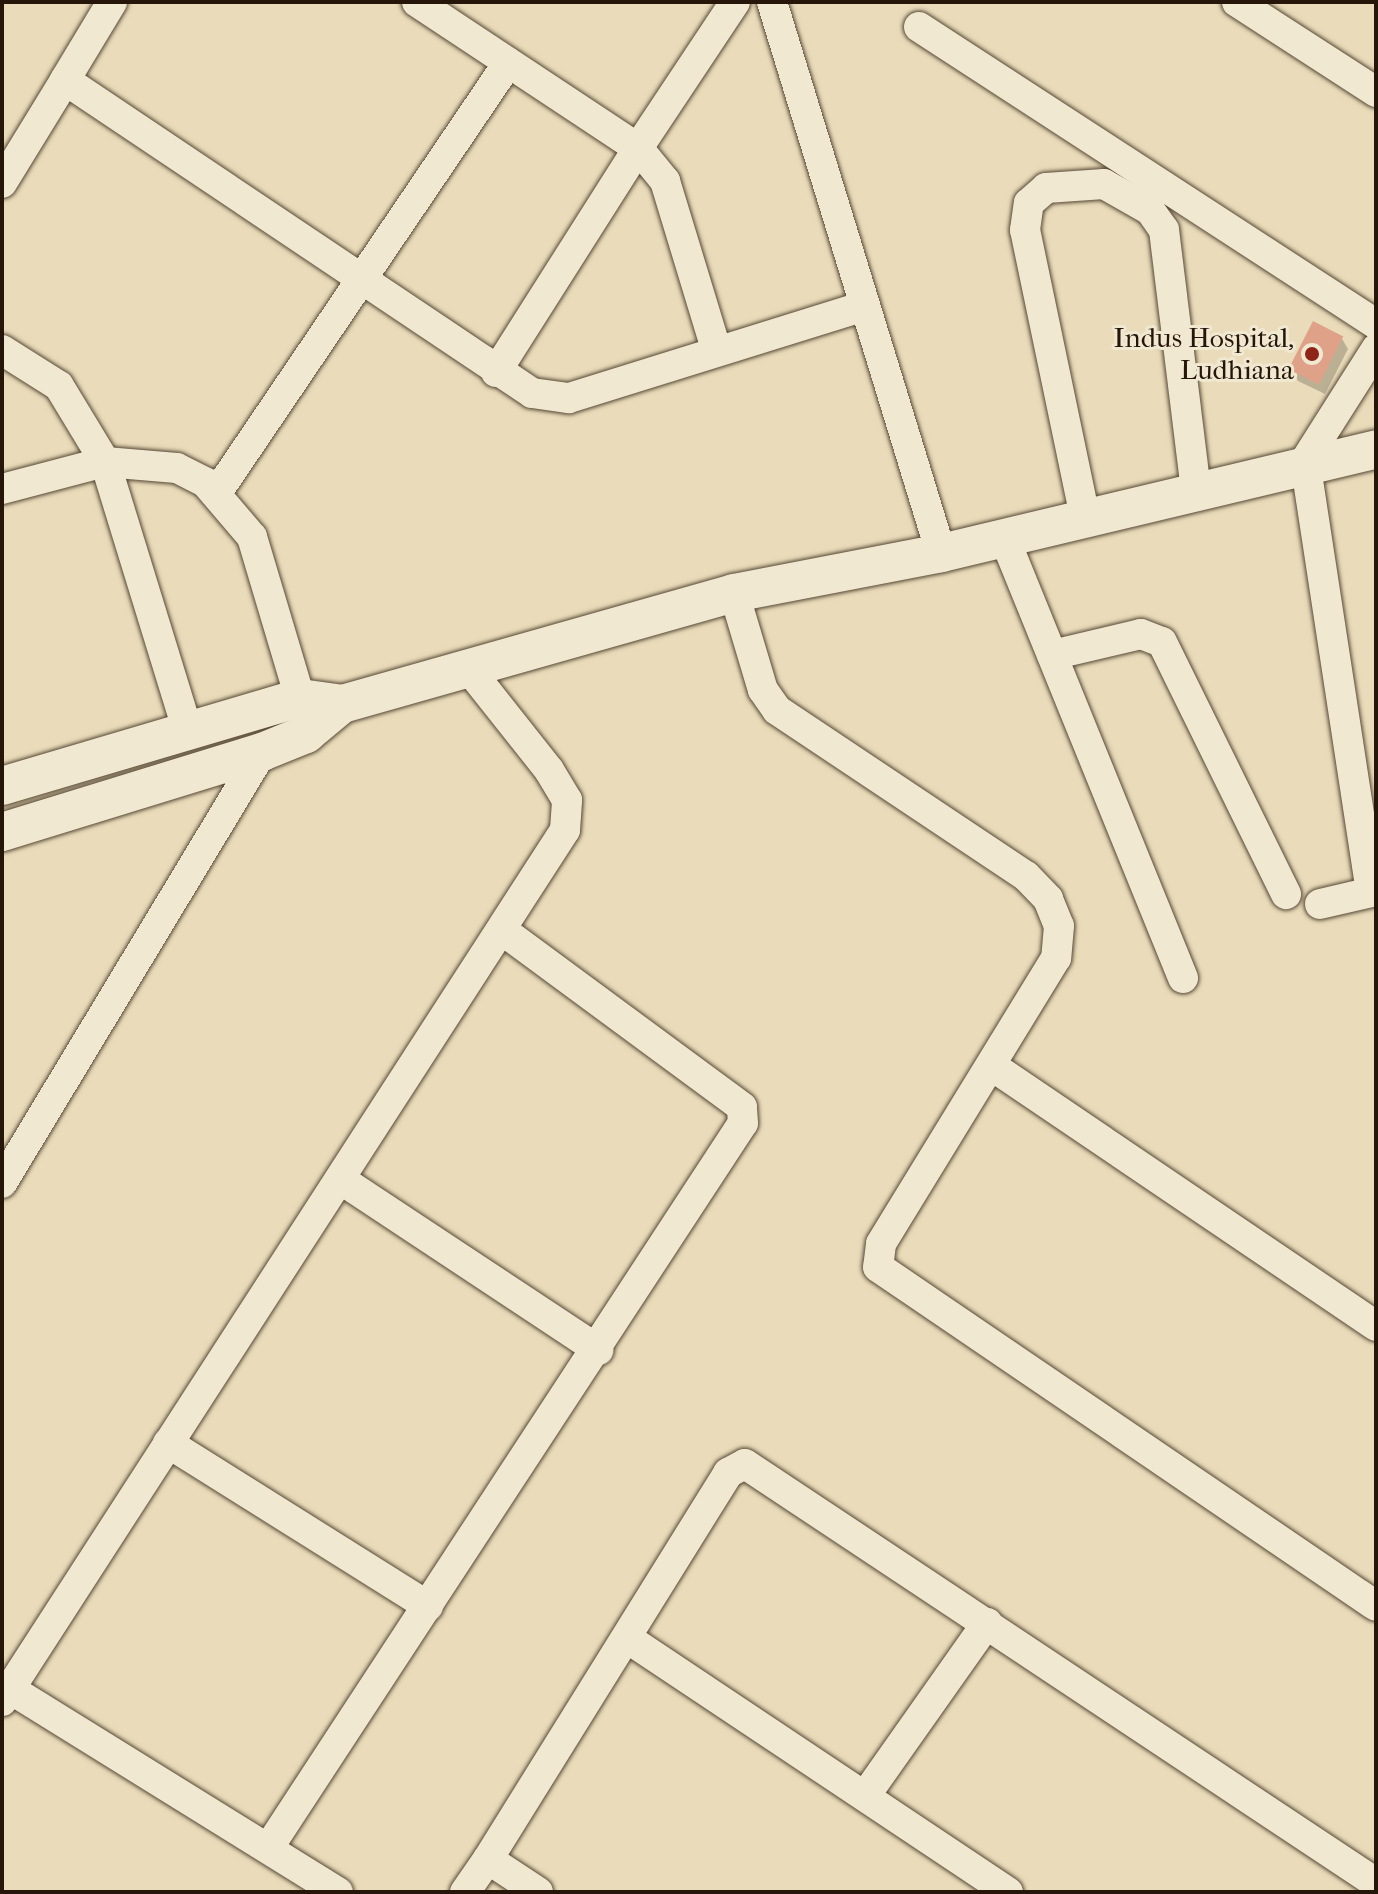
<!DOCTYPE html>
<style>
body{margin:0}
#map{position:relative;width:1378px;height:1894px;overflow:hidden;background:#eadcba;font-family:"IM FELL French Canon",serif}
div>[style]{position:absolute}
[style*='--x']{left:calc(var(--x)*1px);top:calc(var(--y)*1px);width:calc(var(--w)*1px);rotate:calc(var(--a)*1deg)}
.shadow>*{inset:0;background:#0003}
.building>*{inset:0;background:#dfa289;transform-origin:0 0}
.roads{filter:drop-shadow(0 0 2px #564835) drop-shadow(0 0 2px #564835)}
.minor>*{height:30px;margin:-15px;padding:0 15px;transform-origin:15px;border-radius:15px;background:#f1e8d2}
.tertiary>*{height:38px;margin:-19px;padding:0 19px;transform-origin:19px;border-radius:19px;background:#f1e8d2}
.dots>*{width:22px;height:22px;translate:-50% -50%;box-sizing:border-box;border:4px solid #f1e8d2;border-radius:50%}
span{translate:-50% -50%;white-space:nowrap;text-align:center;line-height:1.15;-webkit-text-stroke:6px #f1e8d2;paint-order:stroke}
.poi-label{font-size:28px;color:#251609}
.right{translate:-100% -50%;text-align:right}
.frame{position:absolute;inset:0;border:4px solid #251609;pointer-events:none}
</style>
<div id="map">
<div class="shadow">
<div style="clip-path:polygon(1341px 337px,1348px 349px,1325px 394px,1298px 381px,1292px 369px)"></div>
</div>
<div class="building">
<div style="left:1313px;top:321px;width:34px;height:54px;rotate:27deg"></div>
</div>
<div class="roads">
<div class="minor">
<div style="--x:112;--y:2;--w:91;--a:121.1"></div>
<div style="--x:65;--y:80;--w:562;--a:33.83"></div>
<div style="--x:532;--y:393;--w:37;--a:8"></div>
<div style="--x:569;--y:398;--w:310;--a:-17.3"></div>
<div style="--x:417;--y:2;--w:265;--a:33.5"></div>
<div style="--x:638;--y:148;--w:175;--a:-56.4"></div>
<div style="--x:772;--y:2;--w:576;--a:72.95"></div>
<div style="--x:1237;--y:2;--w:166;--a:32.9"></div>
<div style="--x:919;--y:27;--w:545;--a:33.02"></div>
<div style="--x:2;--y:183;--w:121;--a:-58.5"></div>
<div style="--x:2;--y:350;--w:67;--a:32.3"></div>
<div style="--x:59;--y:386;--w:89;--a:58.8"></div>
<div style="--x:105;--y:462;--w:279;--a:72.9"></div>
<div style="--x:496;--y:372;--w:265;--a:-57.6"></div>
<div style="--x:638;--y:148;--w:43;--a:50.7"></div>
<div style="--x:665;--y:181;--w:176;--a:73.1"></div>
<div style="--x:2;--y:489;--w:106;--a:-14.7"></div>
<div style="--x:105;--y:462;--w:72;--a:4.8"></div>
<div style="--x:177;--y:468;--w:33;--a:27"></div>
<div style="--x:206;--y:483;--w:71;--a:49.6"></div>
<div style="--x:252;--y:537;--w:168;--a:73.4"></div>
<div style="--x:216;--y:494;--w:521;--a:-55.88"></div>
<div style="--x:1085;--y:517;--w:293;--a:-101.8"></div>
<div style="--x:1025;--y:230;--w:27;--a:-82"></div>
<div style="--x:1029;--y:203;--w:23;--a:-41"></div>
<div style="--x:1046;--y:188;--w:58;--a:-3.9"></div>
<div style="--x:1104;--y:184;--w:53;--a:29.5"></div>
<div style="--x:1150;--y:210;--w:24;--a:55"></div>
<div style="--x:1164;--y:230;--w:261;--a:83"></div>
<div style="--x:1004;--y:537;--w:476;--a:67.9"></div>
<div style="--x:734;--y:593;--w:101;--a:73.4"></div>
<div style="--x:763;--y:690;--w:24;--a:55"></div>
<div style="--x:777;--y:710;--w:299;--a:33.7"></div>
<div style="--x:1026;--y:876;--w:32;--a:46"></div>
<div style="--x:1048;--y:899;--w:29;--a:68"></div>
<div style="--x:1059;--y:926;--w:32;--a:95"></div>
<div style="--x:1056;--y:958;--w:335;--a:121.5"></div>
<div style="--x:881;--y:1244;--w:23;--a:97"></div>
<div style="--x:878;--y:1267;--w:602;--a:34.24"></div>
<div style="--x:1052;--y:655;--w:91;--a:-13.3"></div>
<div style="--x:1141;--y:634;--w:22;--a:21"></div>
<div style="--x:1162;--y:642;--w:281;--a:63.8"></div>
<div style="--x:1371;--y:892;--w:436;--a:-98.7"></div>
<div style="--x:1305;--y:461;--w:133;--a:-57.6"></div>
<div style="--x:1320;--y:904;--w:57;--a:-13.1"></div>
<div style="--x:995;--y:1068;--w:460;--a:34.1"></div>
<div style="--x:340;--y:1179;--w:310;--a:33.5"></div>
<div style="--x:2;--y:1183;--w:503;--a:-58.9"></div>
<div style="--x:168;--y:1443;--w:307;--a:32.1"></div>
<div style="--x:627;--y:1638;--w:458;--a:33.7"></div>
<div style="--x:10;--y:1689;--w:386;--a:31.8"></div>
<div style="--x:2;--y:1701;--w:1037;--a:-57.12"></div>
<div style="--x:565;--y:830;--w:30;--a:-86"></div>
<div style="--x:567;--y:800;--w:35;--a:-121"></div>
<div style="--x:549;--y:770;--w:129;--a:-128.4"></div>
<div style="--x:865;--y:1796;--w:212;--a:-54.8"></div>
<div style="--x:269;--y:1847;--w:865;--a:-56.79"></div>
<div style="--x:743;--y:1123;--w:16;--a:-94"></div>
<div style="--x:742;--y:1107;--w:298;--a:-143.6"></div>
<div style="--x:465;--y:1892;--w:40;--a:-55.1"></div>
<div style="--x:538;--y:1892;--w:60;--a:-146.6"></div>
<div style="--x:488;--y:1859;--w:455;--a:-58.1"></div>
<div style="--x:728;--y:1473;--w:19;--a:-28"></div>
<div style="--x:745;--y:1464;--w:757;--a:33.59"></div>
</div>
<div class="tertiary">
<div style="--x:2;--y:786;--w:311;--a:-16.5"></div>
<div style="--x:300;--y:698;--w:42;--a:8.1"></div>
<div style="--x:342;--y:704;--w:407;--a:-15.8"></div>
<div style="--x:734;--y:593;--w:211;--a:-10.9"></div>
<div style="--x:941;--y:553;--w:447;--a:-13.4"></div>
<div style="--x:2;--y:832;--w:272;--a:-17.1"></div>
<div style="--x:262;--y:752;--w:48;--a:-22.2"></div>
<div style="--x:306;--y:734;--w:47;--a:-39.8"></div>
</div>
</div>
<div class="dots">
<div style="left:1312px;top:354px;background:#8f2418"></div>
</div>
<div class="poi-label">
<span class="right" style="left:1294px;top:354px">Indus Hospital,<br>Ludhiana</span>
</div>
<div class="frame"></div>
</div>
